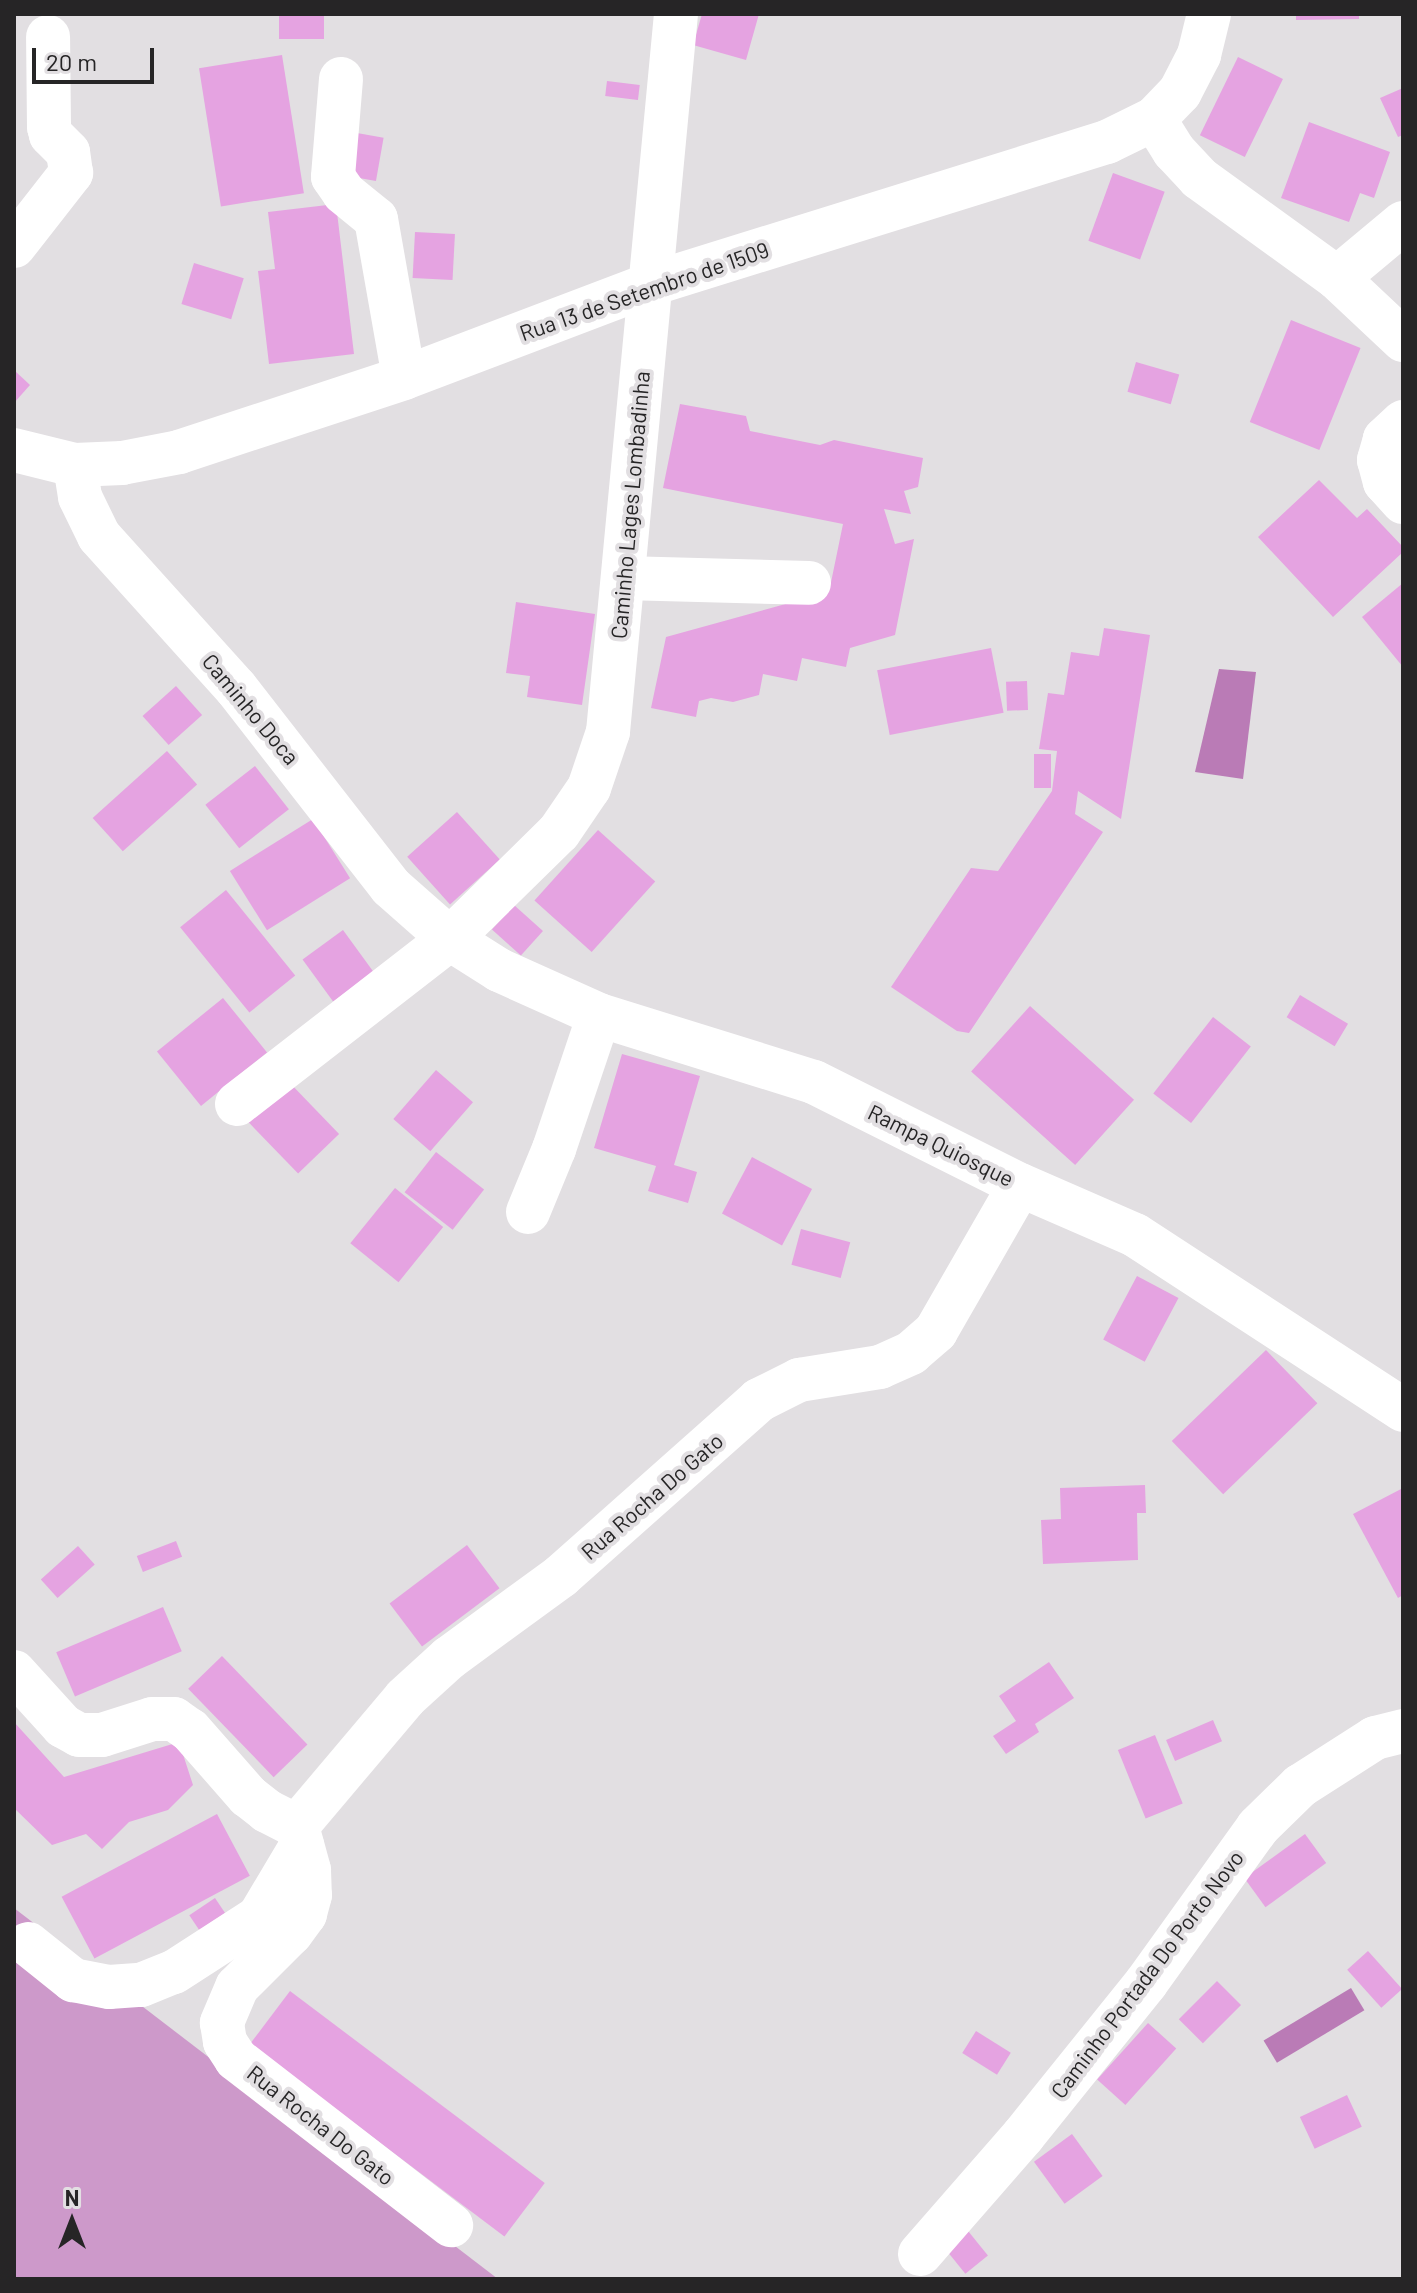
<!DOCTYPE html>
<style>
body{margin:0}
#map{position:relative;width:1417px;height:2293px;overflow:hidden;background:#e2dfe2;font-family:Barlow,sans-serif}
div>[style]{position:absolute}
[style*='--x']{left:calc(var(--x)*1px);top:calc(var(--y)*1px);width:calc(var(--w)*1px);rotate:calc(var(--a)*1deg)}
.green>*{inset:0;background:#cd99ca}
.water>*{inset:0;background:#ba7bb6;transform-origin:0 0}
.building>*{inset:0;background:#e5a3e1;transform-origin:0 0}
.minor>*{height:44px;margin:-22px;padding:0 22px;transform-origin:22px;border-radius:22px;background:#fff}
span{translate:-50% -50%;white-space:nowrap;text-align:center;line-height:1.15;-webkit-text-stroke:8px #e2dfe2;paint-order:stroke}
.street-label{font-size:22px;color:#262526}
.frame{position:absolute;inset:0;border:16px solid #262526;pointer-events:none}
.north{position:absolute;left:32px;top:2181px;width:80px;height:80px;-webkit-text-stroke:6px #e2dfe2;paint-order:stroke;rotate:0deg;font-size:22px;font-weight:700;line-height:32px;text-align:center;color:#262526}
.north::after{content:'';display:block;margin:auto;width:28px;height:36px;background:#262526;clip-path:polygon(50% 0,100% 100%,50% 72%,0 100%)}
.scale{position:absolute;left:32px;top:48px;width:122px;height:36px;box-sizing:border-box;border:4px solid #262526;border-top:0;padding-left:10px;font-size:24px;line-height:28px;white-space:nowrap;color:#262526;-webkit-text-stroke:6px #e2dfe2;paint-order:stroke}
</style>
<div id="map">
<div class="green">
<div style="clip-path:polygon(14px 1908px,498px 2279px,14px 2279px)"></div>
</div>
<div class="water">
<div style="clip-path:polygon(1219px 669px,1256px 672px,1243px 779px,1195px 772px)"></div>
<div style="left:1351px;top:1988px;width:26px;height:102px;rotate:59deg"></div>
</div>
<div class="building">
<div style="left:279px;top:14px;width:45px;height:25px"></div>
<div style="clip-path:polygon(702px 14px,759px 14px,746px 60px,693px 45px)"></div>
<div style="clip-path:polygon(1296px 14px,1359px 14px,1359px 19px,1296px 20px)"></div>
<div style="left:282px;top:55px;width:140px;height:84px;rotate:81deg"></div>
<div style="left:1238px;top:57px;width:50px;height:87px;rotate:26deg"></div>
<div style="left:607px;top:81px;width:33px;height:15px;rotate:7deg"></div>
<div style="clip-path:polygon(1403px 88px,1403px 135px,1398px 137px,1380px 98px)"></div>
<div style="clip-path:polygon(1309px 122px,1390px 152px,1374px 198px,1360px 193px,1349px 222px,1281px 198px)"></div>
<div style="left:357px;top:133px;width:27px;height:44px;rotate:10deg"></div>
<div style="left:1113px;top:173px;width:55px;height:72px;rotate:20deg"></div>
<div style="clip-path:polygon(336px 204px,354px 354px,269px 364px,258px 271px,275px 269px,268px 212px)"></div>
<div style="left:415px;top:232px;width:40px;height:46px;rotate:3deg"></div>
<div style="left:194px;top:263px;width:52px;height:43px;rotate:17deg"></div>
<div style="left:1291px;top:320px;width:75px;height:110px;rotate:22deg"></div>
<div style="left:1136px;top:362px;width:45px;height:31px;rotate:16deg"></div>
<div style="clip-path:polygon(14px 370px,30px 385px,14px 403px)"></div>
<div style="clip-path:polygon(680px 404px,746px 416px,750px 431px,820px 445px,834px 440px,923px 458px,918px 487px,904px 491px,911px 514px,884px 509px,895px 544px,914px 539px,895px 635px,850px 648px,846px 667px,802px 658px,797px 681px,763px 674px,759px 695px,733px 702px,711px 698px,699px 701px,696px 717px,651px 708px,666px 637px,829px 592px,843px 524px,663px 488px)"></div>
<div style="clip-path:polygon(1319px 480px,1357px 518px,1367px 509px,1403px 547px,1403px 552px,1333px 617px,1258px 537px)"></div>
<div style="clip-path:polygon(1403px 583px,1403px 667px,1362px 617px)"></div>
<div style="clip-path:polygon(516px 602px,595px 614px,582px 705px,527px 697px,530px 676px,506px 673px)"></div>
<div style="clip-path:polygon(1104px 628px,1150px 635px,1121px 819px,1078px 791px,1075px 814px,1103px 832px,969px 1033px,957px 1031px,891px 987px,971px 868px,998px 871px,1052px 791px,1057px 751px,1039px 749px,1048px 693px,1064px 695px,1071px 652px,1099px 656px)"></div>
<div style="left:991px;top:648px;width:66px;height:116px;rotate:79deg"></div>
<div style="left:1027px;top:681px;width:29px;height:21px;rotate:88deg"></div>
<div style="left:176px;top:686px;width:39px;height:45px;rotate:48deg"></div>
<div style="left:167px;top:751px;width:45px;height:100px;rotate:48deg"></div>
<div style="left:1034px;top:754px;width:17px;height:34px"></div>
<div style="left:255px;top:766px;width:55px;height:63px;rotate:52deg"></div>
<div style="left:457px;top:812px;width:64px;height:67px;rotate:48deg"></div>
<div style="left:313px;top:819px;width:70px;height:98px;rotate:58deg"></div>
<div style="left:598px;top:830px;width:77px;height:95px;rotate:42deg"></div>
<div style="left:226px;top:890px;width:110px;height:59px;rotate:51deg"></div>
<div style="left:514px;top:905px;width:39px;height:33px;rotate:42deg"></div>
<div style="left:343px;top:930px;width:52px;height:50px;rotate:54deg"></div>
<div style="left:1300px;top:995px;width:56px;height:26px;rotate:31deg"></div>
<div style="left:223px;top:998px;width:70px;height:85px;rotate:51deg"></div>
<div style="left:1030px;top:1006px;width:140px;height:88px;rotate:42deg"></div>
<div style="left:1213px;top:1017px;width:48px;height:97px;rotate:38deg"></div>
<div style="clip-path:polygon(622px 1054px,700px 1076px,674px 1165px,697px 1172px,688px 1203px,648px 1191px,656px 1166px,594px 1148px)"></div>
<div style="left:436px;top:1070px;width:49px;height:65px;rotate:41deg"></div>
<div style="left:287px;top:1080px;width:75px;height:57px;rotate:46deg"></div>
<div style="left:436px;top:1152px;width:61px;height:51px;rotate:38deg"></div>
<div style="left:752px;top:1157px;width:68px;height:64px;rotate:28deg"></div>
<div style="left:395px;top:1188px;width:62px;height:71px;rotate:39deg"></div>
<div style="left:801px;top:1229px;width:51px;height:37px;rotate:15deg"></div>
<div style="left:1137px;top:1276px;width:47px;height:72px;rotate:28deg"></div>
<div style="left:1266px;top:1350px;width:74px;height:131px;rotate:46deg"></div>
<div style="clip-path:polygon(1145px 1485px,1146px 1513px,1137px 1513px,1138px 1560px,1043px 1564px,1041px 1520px,1061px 1519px,1060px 1488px)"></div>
<div style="clip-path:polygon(1403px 1488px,1403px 1595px,1398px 1598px,1353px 1514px)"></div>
<div style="left:176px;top:1541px;width:17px;height:42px;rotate:69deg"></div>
<div style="left:467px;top:1545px;width:54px;height:97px;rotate:53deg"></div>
<div style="left:78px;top:1546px;width:25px;height:50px;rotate:48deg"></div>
<div style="left:163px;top:1607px;width:48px;height:116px;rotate:67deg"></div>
<div style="left:222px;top:1656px;width:123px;height:47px;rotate:46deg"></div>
<div style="clip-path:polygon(1049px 1662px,1074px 1698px,1035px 1724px,1039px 1732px,1006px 1754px,993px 1736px,1016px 1721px,999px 1696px)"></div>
<div style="left:1213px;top:1720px;width:23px;height:51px;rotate:67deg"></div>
<div style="clip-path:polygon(14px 1722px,64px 1777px,179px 1742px,193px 1785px,168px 1810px,129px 1822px,102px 1849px,86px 1834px,52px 1845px,14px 1808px)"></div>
<div style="left:1155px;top:1735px;width:74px;height:40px;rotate:68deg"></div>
<div style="left:217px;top:1814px;width:70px;height:176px;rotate:62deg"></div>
<div style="left:1305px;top:1834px;width:36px;height:75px;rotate:54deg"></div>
<div style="left:215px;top:1898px;width:18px;height:31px;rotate:56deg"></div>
<div style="left:1368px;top:1951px;width:51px;height:28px;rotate:48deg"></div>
<div style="left:1217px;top:1981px;width:34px;height:54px;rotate:45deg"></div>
<div style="left:290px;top:1991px;width:319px;height:67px;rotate:37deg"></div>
<div style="left:1148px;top:2023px;width:38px;height:76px;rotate:42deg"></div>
<div style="left:976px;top:2031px;width:41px;height:26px;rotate:32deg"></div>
<div style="left:1347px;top:2095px;width:35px;height:52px;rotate:65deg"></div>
<div style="left:1072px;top:2134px;width:52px;height:47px;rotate:54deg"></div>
<div style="left:964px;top:2226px;width:38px;height:29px;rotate:51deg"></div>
</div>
<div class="minor">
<div style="--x:341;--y:79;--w:98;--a:94.7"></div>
<div style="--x:333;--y:177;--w:19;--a:55"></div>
<div style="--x:344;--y:193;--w:41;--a:39.1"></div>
<div style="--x:376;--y:219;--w:161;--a:80"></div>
<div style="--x:1154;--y:119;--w:38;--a:58"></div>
<div style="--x:1174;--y:151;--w:37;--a:47"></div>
<div style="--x:1199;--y:178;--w:170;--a:35.9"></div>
<div style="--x:1337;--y:278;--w:91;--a:43.2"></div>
<div style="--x:14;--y:246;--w:93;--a:-52"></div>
<div style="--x:71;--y:173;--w:21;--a:-98"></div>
<div style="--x:68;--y:152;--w:24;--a:-135"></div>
<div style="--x:51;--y:135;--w:8;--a:-104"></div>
<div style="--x:49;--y:127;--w:90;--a:-90.6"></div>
<div style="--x:1337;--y:278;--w:86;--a:-39.8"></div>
<div style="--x:1403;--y:422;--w:25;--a:137"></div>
<div style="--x:1385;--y:439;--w:22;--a:106"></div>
<div style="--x:1379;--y:460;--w:23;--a:75"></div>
<div style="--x:1385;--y:482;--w:27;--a:48"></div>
<div style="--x:14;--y:450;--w:63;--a:13.8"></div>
<div style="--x:75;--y:465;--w:47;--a:-2.4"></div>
<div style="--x:122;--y:463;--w:58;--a:-10.9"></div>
<div style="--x:179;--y:452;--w:237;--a:-18.2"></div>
<div style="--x:404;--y:378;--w:264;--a:-20.8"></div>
<div style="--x:651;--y:284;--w:478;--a:-17.3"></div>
<div style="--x:1107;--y:142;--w:52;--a:-26.1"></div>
<div style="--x:1154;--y:119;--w:37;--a:-46"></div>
<div style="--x:1180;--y:92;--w:42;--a:-62.8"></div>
<div style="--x:1199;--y:55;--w:42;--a:-76.3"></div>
<div style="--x:75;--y:465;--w:32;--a:81"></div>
<div style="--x:80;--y:497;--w:43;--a:64"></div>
<div style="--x:99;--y:536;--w:205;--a:48"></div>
<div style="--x:236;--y:688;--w:252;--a:52.1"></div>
<div style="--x:391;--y:887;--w:79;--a:41.4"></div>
<div style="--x:450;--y:939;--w:58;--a:32.3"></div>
<div style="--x:499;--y:970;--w:110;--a:24.2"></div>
<div style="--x:599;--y:1015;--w:225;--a:17.3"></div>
<div style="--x:814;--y:1082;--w:230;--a:26.6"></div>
<div style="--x:1020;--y:1185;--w:125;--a:23.5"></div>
<div style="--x:1135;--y:1235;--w:320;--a:33.1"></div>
<div style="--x:623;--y:578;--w:186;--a:1.5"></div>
<div style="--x:237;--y:1104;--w:269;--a:-37.8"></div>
<div style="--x:450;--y:939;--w:153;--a:-44.5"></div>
<div style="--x:559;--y:832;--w:53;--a:-55.7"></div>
<div style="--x:589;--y:788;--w:59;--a:-71.3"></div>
<div style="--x:608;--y:732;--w:721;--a:-84.59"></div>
<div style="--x:528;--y:1212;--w:68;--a:-67.6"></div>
<div style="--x:554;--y:1149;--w:141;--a:-71.4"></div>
<div style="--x:14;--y:1672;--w:73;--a:47.8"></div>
<div style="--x:63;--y:1726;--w:18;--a:29"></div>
<div style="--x:79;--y:1735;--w:23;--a:0"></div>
<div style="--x:102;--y:1735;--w:52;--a:-17.7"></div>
<div style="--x:152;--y:1719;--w:22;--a:0"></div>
<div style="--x:174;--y:1719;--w:19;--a:35"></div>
<div style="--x:190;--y:1730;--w:88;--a:48.7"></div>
<div style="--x:248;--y:1796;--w:24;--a:38"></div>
<div style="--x:267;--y:1811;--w:34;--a:27"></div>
<div style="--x:297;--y:1826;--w:167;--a:-49.8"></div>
<div style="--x:405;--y:1698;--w:59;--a:-42.3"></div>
<div style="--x:449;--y:1658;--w:139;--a:-36.2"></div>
<div style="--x:561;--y:1576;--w:265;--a:-41.6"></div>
<div style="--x:759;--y:1400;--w:45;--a:-26.6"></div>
<div style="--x:799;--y:1380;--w:82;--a:-9.1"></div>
<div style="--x:880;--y:1367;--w:34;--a:-24"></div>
<div style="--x:911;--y:1353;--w:33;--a:-41"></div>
<div style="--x:936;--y:1331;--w:168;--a:-60.1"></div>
<div style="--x:297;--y:1826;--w:46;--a:74.7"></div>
<div style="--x:309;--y:1870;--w:25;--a:88"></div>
<div style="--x:310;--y:1895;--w:20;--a:105"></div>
<div style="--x:305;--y:1914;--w:24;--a:126"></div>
<div style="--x:291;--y:1933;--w:76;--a:135"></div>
<div style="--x:237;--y:1987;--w:39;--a:113"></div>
<div style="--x:222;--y:2023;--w:19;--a:81"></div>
<div style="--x:225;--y:2042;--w:20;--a:57"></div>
<div style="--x:236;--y:2059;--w:272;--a:37.7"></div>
<div style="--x:28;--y:1944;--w:58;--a:38.7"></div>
<div style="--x:73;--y:1980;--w:37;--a:11"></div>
<div style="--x:109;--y:1987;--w:32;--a:-4"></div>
<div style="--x:141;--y:1985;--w:35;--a:-22"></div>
<div style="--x:174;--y:1972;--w:101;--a:-32.9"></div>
<div style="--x:259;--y:1917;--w:84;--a:-59.2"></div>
<div style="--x:920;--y:2254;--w:157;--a:-48.9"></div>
<div style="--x:1023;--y:2136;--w:196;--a:-51.2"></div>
<div style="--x:1146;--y:1983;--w:192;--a:-54.3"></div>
<div style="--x:1258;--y:1827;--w:59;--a:-44.3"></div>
<div style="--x:1300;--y:1786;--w:89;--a:-32.6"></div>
<div style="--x:1375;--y:1738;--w:29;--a:-14"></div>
</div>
<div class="street-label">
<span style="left:644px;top:291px;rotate:-19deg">Rua 13 de Setembro de 1509</span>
<span style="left:630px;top:505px;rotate:-85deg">Caminho Lages Lombadinha</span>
<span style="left:251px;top:709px;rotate:50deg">Caminho Doca</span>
<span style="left:941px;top:1145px;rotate:26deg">Rampa Quiosque</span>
<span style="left:652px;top:1496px;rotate:-41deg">Rua Rocha Do Gato</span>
<span style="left:1147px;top:1974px;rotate:-53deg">Caminho Portada Do Porto Novo</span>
<span style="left:321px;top:2125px;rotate:38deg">Rua Rocha Do Gato</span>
</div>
<div class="frame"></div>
<div class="north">N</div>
<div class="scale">20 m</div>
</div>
